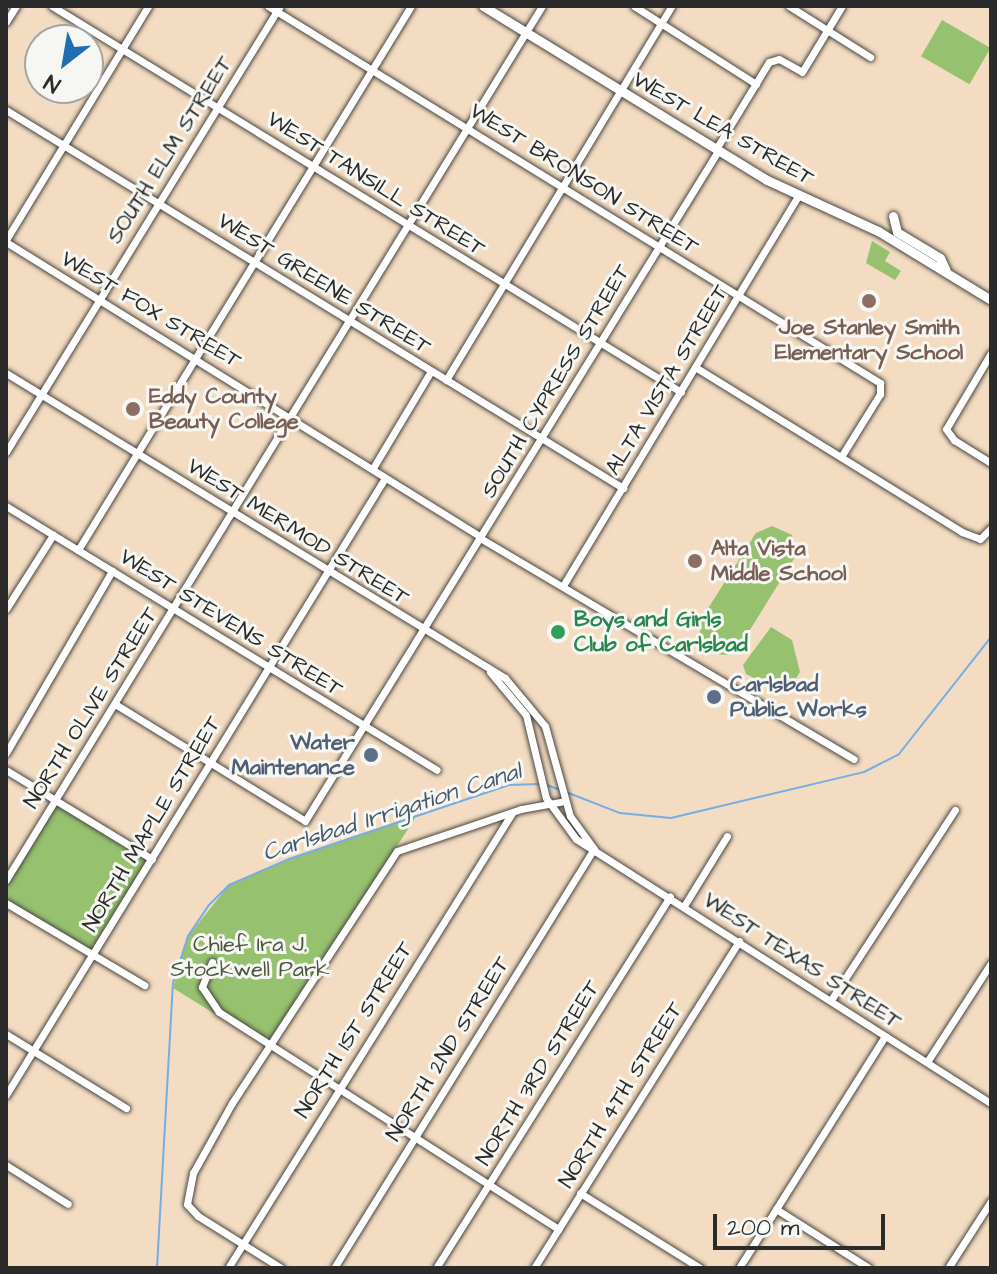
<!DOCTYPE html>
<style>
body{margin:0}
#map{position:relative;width:997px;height:1274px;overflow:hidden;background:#f3dcc1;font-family:"Architects Daughter",sans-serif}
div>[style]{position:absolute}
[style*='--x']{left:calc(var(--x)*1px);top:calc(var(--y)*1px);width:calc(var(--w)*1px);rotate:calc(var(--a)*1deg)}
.green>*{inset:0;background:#96c16f;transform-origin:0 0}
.stream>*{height:2px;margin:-1px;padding:0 1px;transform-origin:1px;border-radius:1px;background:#75ade5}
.roads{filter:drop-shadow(0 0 2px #494642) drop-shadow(0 0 2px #494642)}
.minor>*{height:7px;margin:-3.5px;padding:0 3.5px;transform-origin:3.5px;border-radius:3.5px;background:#fff}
.major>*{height:9px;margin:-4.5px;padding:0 4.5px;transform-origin:4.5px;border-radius:4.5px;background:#fff}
.dots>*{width:22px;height:22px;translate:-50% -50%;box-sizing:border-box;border:4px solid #f6f6f2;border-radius:50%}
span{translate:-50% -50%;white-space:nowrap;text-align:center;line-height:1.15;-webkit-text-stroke:6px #f6f6f2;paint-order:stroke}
.street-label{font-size:22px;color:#2b2b2b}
.education-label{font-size:22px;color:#785e54;font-weight:700}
.left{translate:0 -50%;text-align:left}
.leisure-label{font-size:22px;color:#27864d;font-weight:700}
.service-label{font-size:22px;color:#4e5e75;font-weight:700}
.right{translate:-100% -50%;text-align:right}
.park-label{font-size:22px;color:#4b583f}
.water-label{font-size:24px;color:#45586c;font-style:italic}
.frame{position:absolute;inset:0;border:8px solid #2b2b2b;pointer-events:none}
.north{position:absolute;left:24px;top:24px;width:80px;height:80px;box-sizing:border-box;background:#f6f6f2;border:2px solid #a5a5a2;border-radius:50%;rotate:211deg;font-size:22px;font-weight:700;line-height:32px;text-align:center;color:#2b2b2b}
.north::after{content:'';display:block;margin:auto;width:28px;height:36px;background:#1f6fb2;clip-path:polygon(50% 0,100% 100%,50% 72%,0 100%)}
.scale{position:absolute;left:713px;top:1214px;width:172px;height:36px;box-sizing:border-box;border:4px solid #2b2b2b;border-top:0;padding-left:10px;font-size:24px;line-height:28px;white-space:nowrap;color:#2b2b2b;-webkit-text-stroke:6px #f6f6f2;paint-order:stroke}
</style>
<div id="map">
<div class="green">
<div style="left:942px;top:20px;width:56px;height:42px;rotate:30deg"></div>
<div style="clip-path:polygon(872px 241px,890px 252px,885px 261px,901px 271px,895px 280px,866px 263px)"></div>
<div style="clip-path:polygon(772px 526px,792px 535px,795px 557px,740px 646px,727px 655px,714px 654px,700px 642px,700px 621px,756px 533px)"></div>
<div style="clip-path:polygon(771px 627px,792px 640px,800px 672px,786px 694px,746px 674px,743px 665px)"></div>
<div style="clip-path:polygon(55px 800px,152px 859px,93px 955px,6px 903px,6px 880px)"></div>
<div style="clip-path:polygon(417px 815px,268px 1047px,173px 988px,188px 936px,229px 885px,289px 859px)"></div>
</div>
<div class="stream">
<div style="--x:547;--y:785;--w:14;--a:21"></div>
<div style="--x:566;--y:792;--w:58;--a:21.3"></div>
<div style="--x:620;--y:813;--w:51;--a:5.6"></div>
<div style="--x:671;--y:818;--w:198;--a:-13.4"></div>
<div style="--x:864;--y:772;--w:39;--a:-27"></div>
<div style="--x:899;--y:754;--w:149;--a:-51.8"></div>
<div style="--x:157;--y:1268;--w:285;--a:-86.8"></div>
<div style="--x:173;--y:983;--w:49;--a:-72.3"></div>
<div style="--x:188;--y:936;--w:37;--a:-56"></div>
<div style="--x:209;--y:905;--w:28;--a:-45"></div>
<div style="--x:229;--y:885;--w:65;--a:-23.4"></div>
<div style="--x:289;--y:859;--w:232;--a:-18.6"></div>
<div style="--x:509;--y:785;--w:32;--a:-2"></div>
</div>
<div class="roads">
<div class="minor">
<div style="--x:52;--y:6;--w:738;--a:31.54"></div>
<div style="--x:268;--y:6;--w:719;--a:31.63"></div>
<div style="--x:880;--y:383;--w:11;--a:90"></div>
<div style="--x:880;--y:394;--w:74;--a:121.8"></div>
<div style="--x:634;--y:6;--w:145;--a:32.6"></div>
<div style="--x:789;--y:6;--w:96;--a:32.2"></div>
<div style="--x:6;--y:22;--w:19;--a:-58"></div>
<div style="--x:6;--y:110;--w:724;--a:31.49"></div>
<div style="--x:716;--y:149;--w:102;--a:-58.7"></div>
<div style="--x:769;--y:62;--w:10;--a:-17"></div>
<div style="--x:779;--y:59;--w:26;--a:29"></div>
<div style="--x:802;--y:72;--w:77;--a:-58.8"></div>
<div style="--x:6;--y:240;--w:274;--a:-58.7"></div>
<div style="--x:6;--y:242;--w:559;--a:31.84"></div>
<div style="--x:991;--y:353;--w:88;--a:120.6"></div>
<div style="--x:946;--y:429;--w:14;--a:54"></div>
<div style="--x:954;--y:440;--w:44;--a:31.9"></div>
<div style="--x:695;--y:367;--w:314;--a:31.7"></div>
<div style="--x:962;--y:532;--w:19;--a:21"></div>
<div style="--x:980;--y:539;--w:16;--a:-45"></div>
<div style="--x:6;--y:373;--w:585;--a:31.43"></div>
<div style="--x:505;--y:678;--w:62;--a:50.2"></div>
<div style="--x:545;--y:726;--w:93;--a:74.5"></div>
<div style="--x:570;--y:816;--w:41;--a:54"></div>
<div style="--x:446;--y:380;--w:437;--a:-58.9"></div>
<div style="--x:6;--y:452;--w:523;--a:-58.44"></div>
<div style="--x:373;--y:468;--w:113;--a:-59.1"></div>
<div style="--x:6;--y:506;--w:505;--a:31.49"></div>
<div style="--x:480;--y:538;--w:434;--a:30.6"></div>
<div style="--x:78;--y:550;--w:638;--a:-58.53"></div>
<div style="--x:564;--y:584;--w:454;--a:-58.9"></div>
<div style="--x:6;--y:609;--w:88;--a:-57.6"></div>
<div style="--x:490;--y:672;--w:56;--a:50.1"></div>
<div style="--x:526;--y:715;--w:85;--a:76.5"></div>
<div style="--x:546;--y:798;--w:51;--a:53.8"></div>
<div style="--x:576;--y:839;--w:492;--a:32.5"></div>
<div style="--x:115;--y:704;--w:223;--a:31.6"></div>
<div style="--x:305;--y:821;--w:787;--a:-58.35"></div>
<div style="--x:6;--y:753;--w:211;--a:-59.8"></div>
<div style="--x:6;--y:770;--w:171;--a:31.4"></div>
<div style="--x:6;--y:880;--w:1025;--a:-58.48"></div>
<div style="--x:6;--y:903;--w:161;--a:30.7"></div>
<div style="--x:684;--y:906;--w:82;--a:-58.4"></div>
<div style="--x:212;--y:962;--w:27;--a:112"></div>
<div style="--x:202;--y:987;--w:30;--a:56"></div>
<div style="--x:219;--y:1012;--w:403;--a:32.6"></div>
<div style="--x:831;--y:1000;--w:227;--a:-56.9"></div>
<div style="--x:6;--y:1034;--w:141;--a:31.7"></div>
<div style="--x:927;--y:1062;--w:118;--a:-57.1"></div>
<div style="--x:6;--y:1095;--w:724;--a:-58.44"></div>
<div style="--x:6;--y:1165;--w:73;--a:32.2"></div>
<div style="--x:580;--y:1193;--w:142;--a:32"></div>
<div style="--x:776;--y:1209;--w:110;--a:32.4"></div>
<div style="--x:228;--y:1268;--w:536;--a:-58.03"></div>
<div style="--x:281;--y:1268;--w:98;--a:-147.9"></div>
<div style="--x:198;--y:1216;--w:16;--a:-133"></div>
<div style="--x:187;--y:1204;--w:32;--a:-79"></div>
<div style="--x:193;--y:1173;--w:80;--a:-60.9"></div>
<div style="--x:232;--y:1103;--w:301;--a:-56.8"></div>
<div style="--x:397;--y:851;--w:131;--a:-18.7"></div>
<div style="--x:521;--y:809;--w:45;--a:-10.3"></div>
<div style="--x:334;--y:1268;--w:493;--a:-58.2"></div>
<div style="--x:436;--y:1268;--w:439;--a:-57.8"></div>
<div style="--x:534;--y:1268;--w:386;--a:-57.9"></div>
<div style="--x:739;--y:1268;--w:274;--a:-57.8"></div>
<div style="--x:948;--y:1268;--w:80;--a:-57.3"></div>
</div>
<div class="major">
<div style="--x:483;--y:6;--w:333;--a:31.5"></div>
<div style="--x:767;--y:180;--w:122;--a:24.7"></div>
<div style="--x:878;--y:231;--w:132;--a:31.4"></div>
<div style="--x:893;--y:216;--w:16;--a:76"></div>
<div style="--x:897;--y:232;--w:50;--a:31.2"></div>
<div style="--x:940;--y:258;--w:14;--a:65"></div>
</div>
</div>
<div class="dots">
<div style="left:869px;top:301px;background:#8d6e63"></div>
<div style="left:133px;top:409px;background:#8d6e63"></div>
<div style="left:695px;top:561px;background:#8d6e63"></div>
<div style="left:558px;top:632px;background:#2e9e5b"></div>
<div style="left:714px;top:697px;background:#5c6f8a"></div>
<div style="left:371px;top:755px;background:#5c6f8a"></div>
</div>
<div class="street-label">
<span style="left:723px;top:129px;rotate:30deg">WEST LEA STREET</span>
<span style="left:170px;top:150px;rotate:-58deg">SOUTH ELM STREET</span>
<span style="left:584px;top:179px;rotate:32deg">WEST BRONSON STREET</span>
<span style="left:376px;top:184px;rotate:32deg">WEST TANSILL STREET</span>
<span style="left:324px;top:284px;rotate:32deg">WEST GREENE STREET</span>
<span style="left:151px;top:310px;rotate:31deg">WEST FOX STREET</span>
<span style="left:667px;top:380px;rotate:-59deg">ALTA VISTA STREET</span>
<span style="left:556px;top:381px;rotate:-59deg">SOUTH CYPRESS STREET</span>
<span style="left:298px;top:532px;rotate:32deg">WEST MERMOD STREET</span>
<span style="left:231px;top:623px;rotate:32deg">WEST STEVENS STREET</span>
<span style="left:91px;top:708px;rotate:-58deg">NORTH OLIVE STREET</span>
<span style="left:152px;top:824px;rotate:-59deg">NORTH MAPLE STREET</span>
<span style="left:802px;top:961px;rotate:33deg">WEST TEXAS STREET</span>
<span style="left:354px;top:1030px;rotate:-58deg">NORTH 1ST STREET</span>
<span style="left:448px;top:1049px;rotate:-58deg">NORTH 2ND STREET</span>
<span style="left:538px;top:1073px;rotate:-58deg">NORTH 3RD STREET</span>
<span style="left:621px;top:1095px;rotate:-58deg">NORTH 4TH STREET</span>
</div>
<div class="education-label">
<span style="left:869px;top:340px">Joe Stanley Smith<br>Elementary School</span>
<span class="left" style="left:149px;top:409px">Eddy County<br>Beauty College</span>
<span class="left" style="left:711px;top:561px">Alta Vista<br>Middle School</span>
</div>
<div class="leisure-label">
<span class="left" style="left:574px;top:632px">Boys and Girls<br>Club of Carlsbad</span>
</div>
<div class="service-label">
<span class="left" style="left:730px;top:697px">Carlsbad<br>Public Works</span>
<span class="right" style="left:355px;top:755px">Water<br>Maintenance</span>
</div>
<div class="park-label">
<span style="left:250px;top:957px">Chief Ira J.<br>Stockwell Park</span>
</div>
<div class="water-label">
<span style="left:392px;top:813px;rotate:-18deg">Carlsbad Irrigation Canal</span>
</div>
<div class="frame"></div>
<div class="north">N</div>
<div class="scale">200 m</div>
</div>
